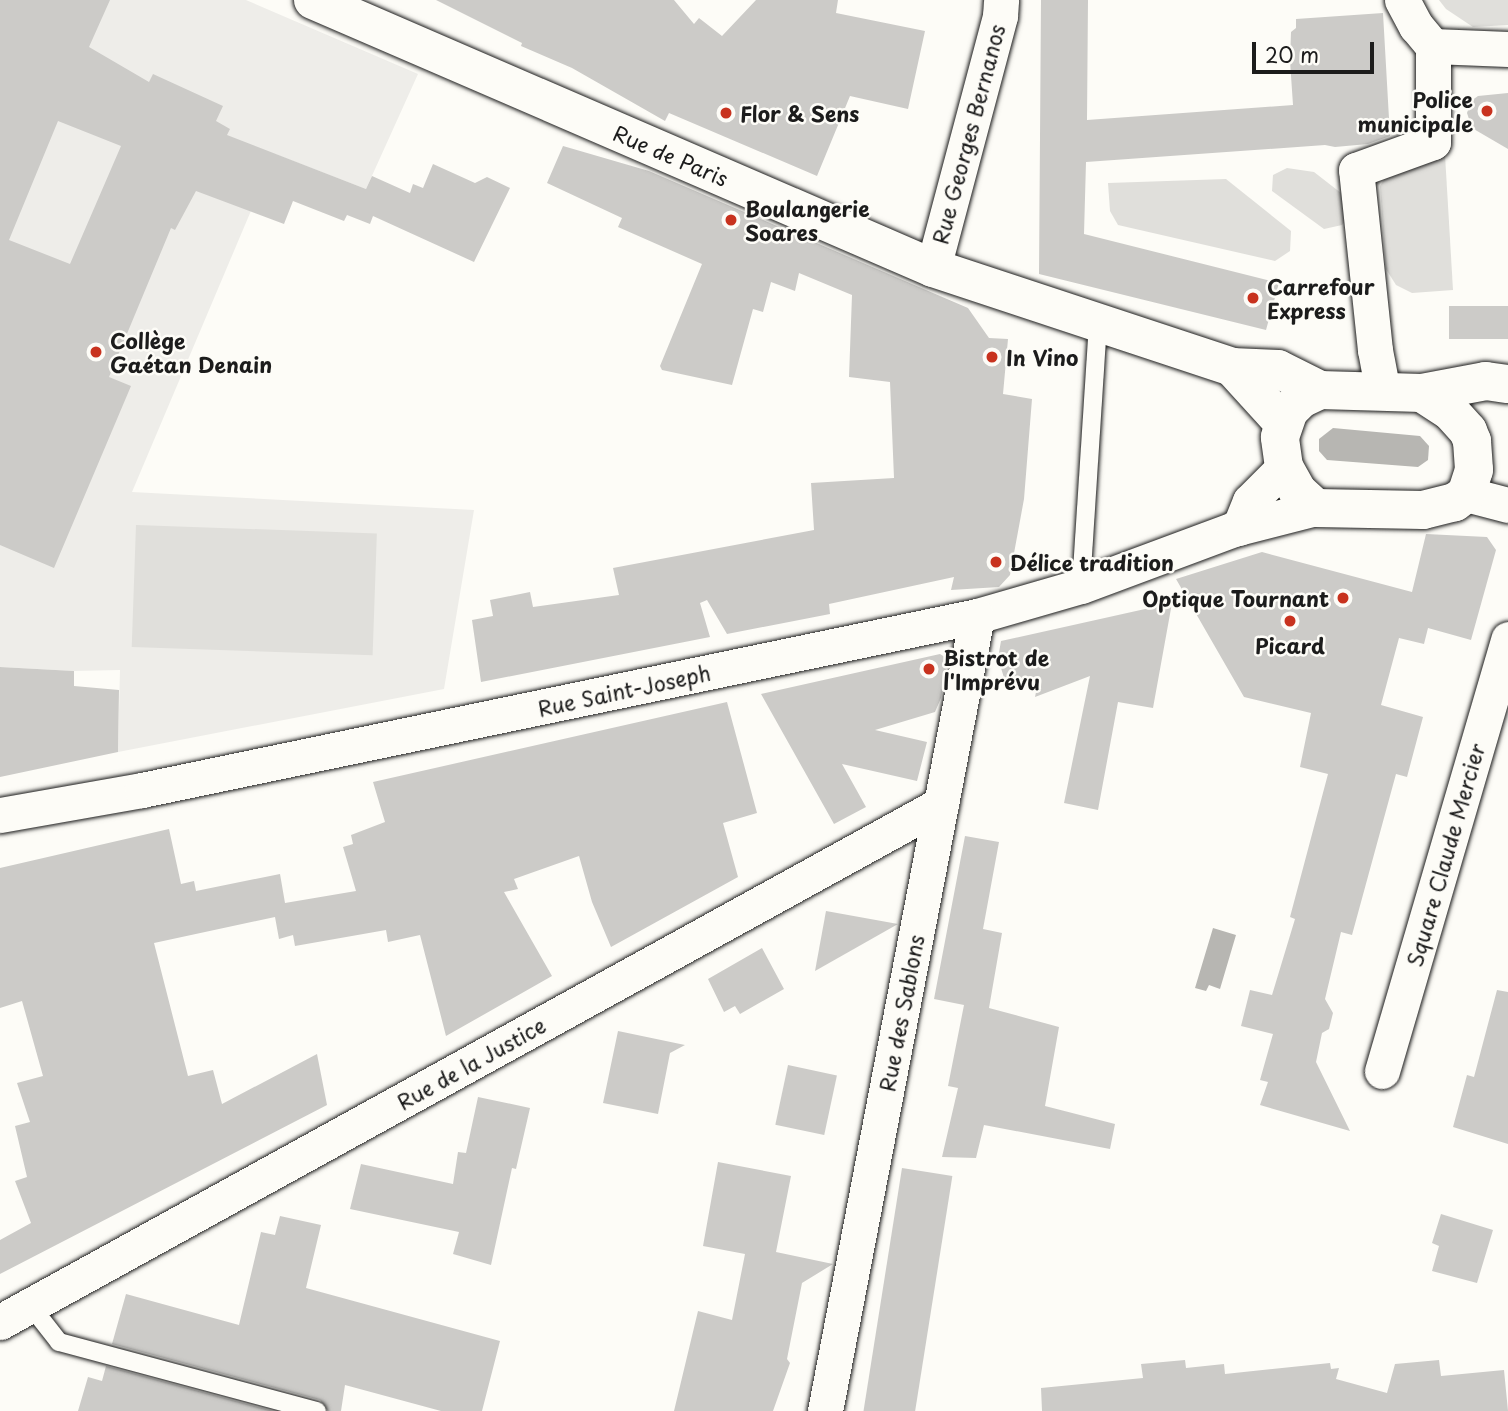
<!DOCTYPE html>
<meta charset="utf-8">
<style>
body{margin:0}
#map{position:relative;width:1508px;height:1411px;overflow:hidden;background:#fdfcf7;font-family:"Playpen Sans",sans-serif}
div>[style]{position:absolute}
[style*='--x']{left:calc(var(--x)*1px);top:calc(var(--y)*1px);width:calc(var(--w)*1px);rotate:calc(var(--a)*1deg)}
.built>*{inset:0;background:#eeede9}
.green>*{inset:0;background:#e0dfdb;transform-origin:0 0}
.water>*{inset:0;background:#b7b6b2}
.building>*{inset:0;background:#cccbc8;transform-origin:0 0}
.roads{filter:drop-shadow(0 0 2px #1c1c1c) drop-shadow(0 0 2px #1c1c1c)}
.lane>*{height:18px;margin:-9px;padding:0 9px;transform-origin:9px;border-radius:9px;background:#fdfcf7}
.street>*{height:35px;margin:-17.5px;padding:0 17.5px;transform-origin:17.5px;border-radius:17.5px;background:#fdfcf7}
.secondary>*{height:38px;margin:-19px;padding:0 19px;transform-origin:19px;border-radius:19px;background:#fdfcf7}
.dots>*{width:19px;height:19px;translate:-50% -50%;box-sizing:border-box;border:4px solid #fdfcf7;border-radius:50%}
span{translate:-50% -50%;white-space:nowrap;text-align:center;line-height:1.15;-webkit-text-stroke:5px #fdfcf7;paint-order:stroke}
.poi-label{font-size:21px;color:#1c1c1c;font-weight:700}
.right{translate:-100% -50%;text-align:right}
.left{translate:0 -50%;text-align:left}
.street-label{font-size:21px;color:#1c1c1c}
.scale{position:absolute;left:1252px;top:42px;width:122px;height:32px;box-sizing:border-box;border:4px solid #1c1c1c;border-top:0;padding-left:9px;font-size:21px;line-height:24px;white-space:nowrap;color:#1c1c1c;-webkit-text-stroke:5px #fdfcf7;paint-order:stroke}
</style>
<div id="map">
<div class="built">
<div style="clip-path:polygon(23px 0,246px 0,418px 74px,366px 189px,275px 154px,132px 492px,474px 510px,444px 689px,118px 752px,120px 670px,74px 671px,0 667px,0 16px)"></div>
</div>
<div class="green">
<div style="clip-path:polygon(1439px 0,1508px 0,1508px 25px,1473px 27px,1446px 9px)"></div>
<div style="clip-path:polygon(1445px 155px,1453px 290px,1412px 293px,1396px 285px,1386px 269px,1380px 186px,1391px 168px,1409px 157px)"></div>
<div style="clip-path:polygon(1287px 168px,1314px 172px,1350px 200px,1350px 215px,1342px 225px,1324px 229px,1272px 191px,1273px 175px)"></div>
<div style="clip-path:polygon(1226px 179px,1291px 231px,1290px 251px,1275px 261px,1118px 225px,1110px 211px,1108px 183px)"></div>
<div style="left:136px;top:525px;width:241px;height:122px;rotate:2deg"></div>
</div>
<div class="water">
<div style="clip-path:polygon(1333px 428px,1420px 436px,1429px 446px,1428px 460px,1418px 467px,1327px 460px,1319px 451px,1319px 439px)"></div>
<div style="clip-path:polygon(1213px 928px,1236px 935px,1220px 989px,1209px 985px,1206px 991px,1195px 988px)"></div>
</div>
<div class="building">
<div style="clip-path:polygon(evenodd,0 0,110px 0,89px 47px,149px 82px,153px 74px,223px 106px,216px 121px,230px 129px,227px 135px,366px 189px,372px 176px,410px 193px,413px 184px,423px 188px,433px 164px,475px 183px,487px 177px,510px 188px,474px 262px,373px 216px,370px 224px,347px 215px,344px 221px,293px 201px,284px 224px,196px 191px,175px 230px,171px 228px,109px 377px,131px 386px,54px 568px,0 545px,0 0,58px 121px,121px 146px,70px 264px,9px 240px,58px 121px)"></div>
<div style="clip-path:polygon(436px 0,674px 0,694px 24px,699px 18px,722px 36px,756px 0,838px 0,836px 13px,925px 31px,908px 109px,850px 96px,817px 176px,669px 113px,665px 121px,572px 68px,521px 46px,522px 43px)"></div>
<div style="clip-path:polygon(1041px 0,1088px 0,1087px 120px,1293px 105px,1290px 61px,1291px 32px,1296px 28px,1296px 19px,1383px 13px,1390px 136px,1368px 144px,1335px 147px,1325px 145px,1086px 162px,1084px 234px,1279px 283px,1266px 330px,1039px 274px)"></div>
<div style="clip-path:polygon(1508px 93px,1508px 149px,1472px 128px,1467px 113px,1471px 101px,1478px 96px)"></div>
<div style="clip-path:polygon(563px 146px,649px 171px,947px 299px,968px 308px,989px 338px,1008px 339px,1003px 394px,1032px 399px,1024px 499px,1010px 575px,999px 587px,951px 590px,954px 577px,829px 604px,830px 614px,727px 634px,707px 600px,700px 603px,710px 637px,481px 682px,472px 620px,493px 616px,490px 600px,530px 592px,533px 607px,619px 595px,613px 568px,814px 530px,811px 483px,894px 478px,890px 382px,849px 377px,852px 295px,799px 273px,795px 291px,771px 282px,763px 312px,753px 309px,732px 385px,662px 370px,660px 366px,702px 264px,618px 227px,622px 218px,547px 183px)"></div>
<div style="left:1508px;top:306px;width:33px;height:59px;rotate:90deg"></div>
<div style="clip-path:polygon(1426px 534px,1487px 537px,1496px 550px,1471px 640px,1428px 628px,1424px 644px,1399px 638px,1381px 705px,1423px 717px,1407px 777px,1396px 774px,1352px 935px,1341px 932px,1325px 999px,1333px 1013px,1329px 1029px,1322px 1033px,1316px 1062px,1350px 1131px,1260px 1105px,1268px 1082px,1260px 1080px,1273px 1034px,1241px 1026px,1250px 990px,1272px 995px,1295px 919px,1290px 917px,1328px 774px,1300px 767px,1311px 713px,1244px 697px,1176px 579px,1262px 552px,1412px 592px)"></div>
<div style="clip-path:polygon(1172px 603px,1153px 708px,1118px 702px,1098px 810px,1064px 803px,1090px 676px,1035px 697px,1038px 682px,1008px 691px,998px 658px,1001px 641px)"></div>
<div style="clip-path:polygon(940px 654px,948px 659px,941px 698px,935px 712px,875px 730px,927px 742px,917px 781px,842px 764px,866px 807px,834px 824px,761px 694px)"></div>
<div style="clip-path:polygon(0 667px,74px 671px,74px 686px,119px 690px,118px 752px,0 777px)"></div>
<div style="clip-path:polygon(727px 702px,757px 813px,723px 823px,738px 877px,611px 947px,592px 902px,579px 856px,514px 879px,518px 889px,504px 892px,552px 976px,446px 1036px,420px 935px,388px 942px,386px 930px,295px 946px,293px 935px,279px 939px,275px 917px,154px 943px,188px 1076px,213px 1070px,222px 1104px,317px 1054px,327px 1105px,0 1274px,0 1240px,31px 1223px,15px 1181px,27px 1177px,15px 1126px,30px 1122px,17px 1083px,43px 1076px,22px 1001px,0 1008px,0 868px,169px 829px,181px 884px,194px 881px,196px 891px,280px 874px,285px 903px,356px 891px,343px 847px,353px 844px,351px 835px,385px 822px,373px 782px)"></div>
<div style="clip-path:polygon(965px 836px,999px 842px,983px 929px,1002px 933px,989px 1008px,1059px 1027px,1045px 1106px,1115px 1124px,1110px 1149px,984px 1125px,976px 1158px,942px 1157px,958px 1088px,948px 1086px,964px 1005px,934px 999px)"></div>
<div style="clip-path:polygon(826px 911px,898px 924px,815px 971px)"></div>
<div style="clip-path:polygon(762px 948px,784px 989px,740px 1014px,735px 1006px,724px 1012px,708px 979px)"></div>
<div style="clip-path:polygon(1497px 990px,1508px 992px,1508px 1144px,1453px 1127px,1467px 1075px,1474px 1077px)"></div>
<div style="clip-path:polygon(618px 1031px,685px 1045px,670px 1053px,658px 1114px,603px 1103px)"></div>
<div style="left:788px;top:1065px;width:50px;height:61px;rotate:12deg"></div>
<div style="clip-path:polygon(478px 1097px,530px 1108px,516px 1169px,512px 1168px,491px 1265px,453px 1254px,459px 1232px,350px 1209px,361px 1164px,453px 1184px,458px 1152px,466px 1153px)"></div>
<div style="clip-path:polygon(718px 1162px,791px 1176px,776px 1252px,833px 1264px,802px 1283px,787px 1359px,790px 1363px,773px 1411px,674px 1411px,698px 1311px,732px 1320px,745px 1254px,703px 1246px)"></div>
<div style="left:902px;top:1168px;width:51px;height:247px;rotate:9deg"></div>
<div style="clip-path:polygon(1441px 1214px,1493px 1230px,1477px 1283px,1432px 1271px,1439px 1246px,1432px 1243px)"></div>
<div style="clip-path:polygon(280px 1216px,321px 1225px,306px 1288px,500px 1341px,482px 1411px,441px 1411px,345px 1385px,341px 1411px,328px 1411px,320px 1400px,112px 1344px,126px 1294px,239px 1325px,261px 1232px,275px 1235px)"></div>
<div style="clip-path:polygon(1185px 1360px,1186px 1368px,1224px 1364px,1225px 1374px,1330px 1363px,1331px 1369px,1339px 1368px,1336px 1379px,1387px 1393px,1395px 1364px,1439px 1360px,1441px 1376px,1504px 1370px,1508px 1411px,1042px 1411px,1041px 1388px,1143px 1378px,1141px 1364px)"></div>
<div style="clip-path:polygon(106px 1366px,273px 1411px,78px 1411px,88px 1377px,102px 1381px)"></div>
</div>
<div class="roads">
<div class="lane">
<div style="--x:1081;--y:586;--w:263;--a:-86.3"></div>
<div style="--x:30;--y:1305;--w:47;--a:51.9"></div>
<div style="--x:59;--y:1342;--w:267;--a:15"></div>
</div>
<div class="street">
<div style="--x:1402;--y:0;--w:30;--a:62"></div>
<div style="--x:1416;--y:26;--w:26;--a:50"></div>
<div style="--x:1433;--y:46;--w:75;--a:2.3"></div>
<div style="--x:933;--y:268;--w:261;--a:-75.1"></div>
<div style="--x:1000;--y:16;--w:16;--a:-86"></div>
<div style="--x:1383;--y:392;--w:43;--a:-100.8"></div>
<div style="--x:1375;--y:350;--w:181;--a:-96"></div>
<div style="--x:1356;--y:170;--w:82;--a:-20"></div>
<div style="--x:1433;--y:142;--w:96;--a:-90"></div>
<div style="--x:1466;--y:494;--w:43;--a:14.7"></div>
<div style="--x:1239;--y:528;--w:29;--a:-68"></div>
<div style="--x:1250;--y:501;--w:48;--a:-45"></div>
<div style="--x:0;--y:815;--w:144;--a:-10"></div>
<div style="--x:142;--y:790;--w:853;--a:-11.77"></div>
<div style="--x:977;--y:616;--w:108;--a:-16.1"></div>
<div style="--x:1081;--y:586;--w:163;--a:-20.4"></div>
<div style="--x:1234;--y:529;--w:85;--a:-14.4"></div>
<div style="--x:1382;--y:1071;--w:450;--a:-73.7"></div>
<div style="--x:0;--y:1322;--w:1074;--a:-28.83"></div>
<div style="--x:825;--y:1411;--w:809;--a:-79.18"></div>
</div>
<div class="secondary">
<div style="--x:313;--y:0;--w:675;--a:23.38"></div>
<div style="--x:933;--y:268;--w:315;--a:18.3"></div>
<div style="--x:1232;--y:367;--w:46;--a:2.5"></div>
<div style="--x:1278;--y:369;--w:47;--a:26.6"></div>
<div style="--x:1232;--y:367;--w:77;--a:47.6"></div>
<div style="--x:1320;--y:390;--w:102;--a:1.7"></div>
<div style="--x:1422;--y:393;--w:33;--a:33"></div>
<div style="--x:1450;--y:411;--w:27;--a:48"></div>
<div style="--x:1468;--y:431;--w:11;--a:68"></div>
<div style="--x:1472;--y:441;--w:29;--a:86"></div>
<div style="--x:1474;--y:470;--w:25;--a:108"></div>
<div style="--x:1466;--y:494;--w:14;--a:144"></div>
<div style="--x:1455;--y:502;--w:33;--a:166"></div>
<div style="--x:1423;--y:510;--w:107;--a:-178.9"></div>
<div style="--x:1316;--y:508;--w:24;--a:-138"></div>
<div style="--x:1298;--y:492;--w:29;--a:-119"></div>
<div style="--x:1284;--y:467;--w:30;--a:-98"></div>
<div style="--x:1280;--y:437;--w:28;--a:-71"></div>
<div style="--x:1289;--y:411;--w:17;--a:-45"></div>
<div style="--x:1301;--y:399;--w:21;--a:-25"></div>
<div style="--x:1422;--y:393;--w:65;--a:-10.6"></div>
<div style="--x:1486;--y:381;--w:22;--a:8"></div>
</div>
</div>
<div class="dots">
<div style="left:1487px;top:111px;background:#c8321e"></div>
<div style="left:726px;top:113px;background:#c8321e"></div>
<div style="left:731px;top:220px;background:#c8321e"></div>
<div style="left:1253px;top:298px;background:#c8321e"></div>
<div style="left:96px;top:352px;background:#c8321e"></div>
<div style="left:992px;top:357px;background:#c8321e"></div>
<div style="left:996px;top:562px;background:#c8321e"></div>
<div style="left:1343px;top:598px;background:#c8321e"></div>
<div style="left:1290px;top:621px;background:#c8321e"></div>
<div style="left:929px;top:669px;background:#c8321e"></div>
</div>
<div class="poi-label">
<span class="right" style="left:1473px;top:111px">Police<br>municipale</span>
<span class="left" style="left:740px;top:113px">Flor &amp; Sens</span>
<span class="left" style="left:745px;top:220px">Boulangerie<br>Soares</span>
<span class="left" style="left:1267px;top:298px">Carrefour<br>Express</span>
<span class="left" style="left:110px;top:352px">Collège<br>Gaétan Denain</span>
<span class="left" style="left:1006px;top:357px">In Vino</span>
<span class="left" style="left:1010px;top:562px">Délice tradition</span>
<span class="right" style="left:1329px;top:598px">Optique Tournant</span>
<span style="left:1290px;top:645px">Picard</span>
<span class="left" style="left:943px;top:669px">Bistrot de<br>l'Imprévu</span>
</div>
<div class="street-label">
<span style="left:968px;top:134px;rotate:-75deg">Rue Georges Bernanos</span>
<span style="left:671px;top:155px;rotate:23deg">Rue de Paris</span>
<span style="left:624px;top:690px;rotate:-12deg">Rue Saint-Joseph</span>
<span style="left:1445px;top:855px;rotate:-74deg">Square Claude Mercier</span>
<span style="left:901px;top:1013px;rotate:-79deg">Rue des Sablons</span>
<span style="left:471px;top:1063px;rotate:-29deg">Rue de la Justice</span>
</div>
<div class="scale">20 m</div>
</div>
